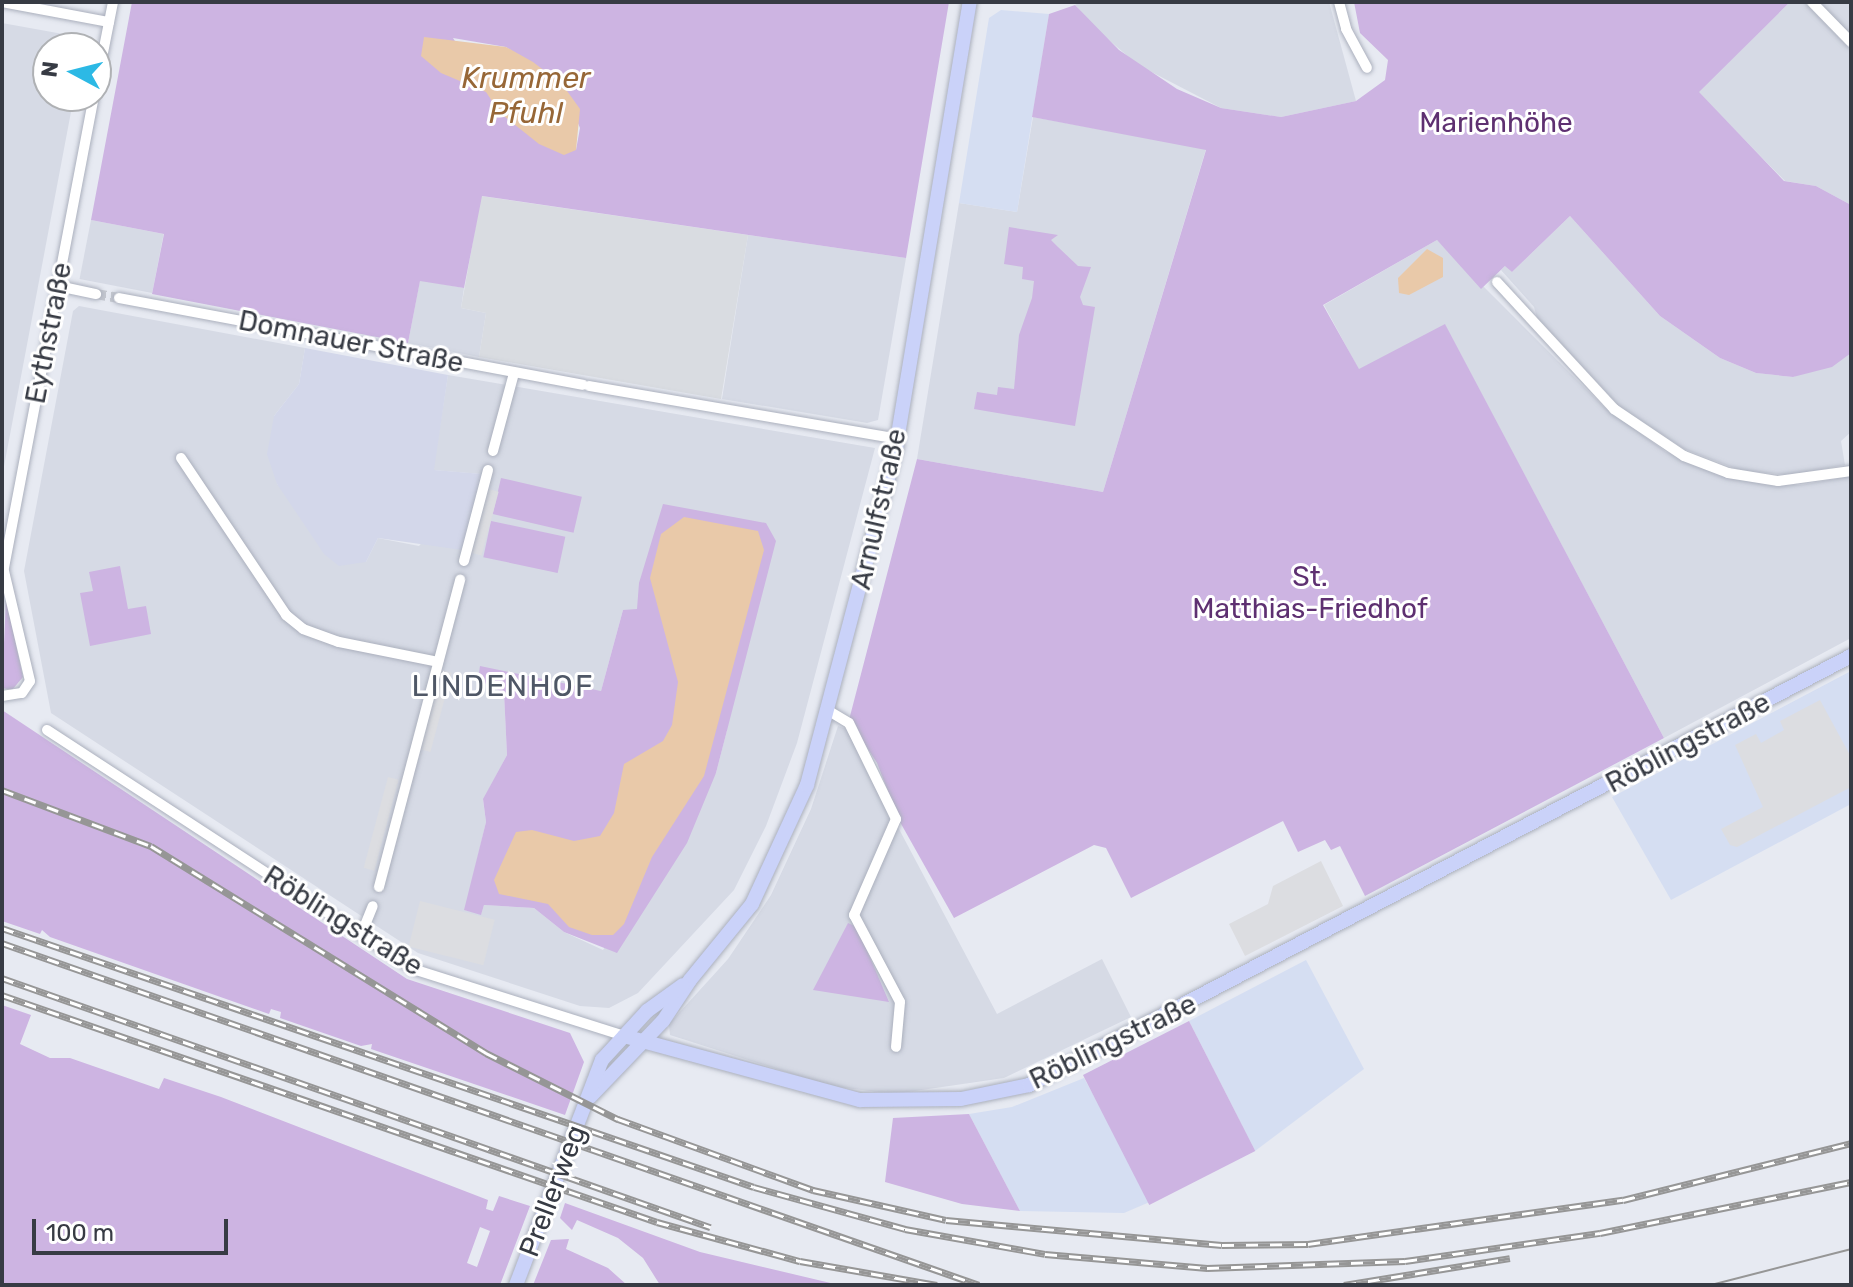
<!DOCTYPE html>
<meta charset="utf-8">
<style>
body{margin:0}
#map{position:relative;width:1853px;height:1287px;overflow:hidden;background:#e7eaf2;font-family:Rubik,sans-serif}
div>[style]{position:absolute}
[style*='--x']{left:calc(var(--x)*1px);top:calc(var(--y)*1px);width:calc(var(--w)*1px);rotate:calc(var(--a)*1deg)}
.residential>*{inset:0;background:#d6dae5;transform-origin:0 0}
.commercial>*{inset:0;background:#d5def2}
.industrial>*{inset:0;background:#d9dce1}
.education>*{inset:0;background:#d3d7ea}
.green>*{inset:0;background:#cdb4e2;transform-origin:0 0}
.parking>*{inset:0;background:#dcdde1;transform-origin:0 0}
.water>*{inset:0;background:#e9c9a9}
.street-tunnel>*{height:10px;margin-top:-5px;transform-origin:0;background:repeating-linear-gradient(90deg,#c4c7cf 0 10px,transparent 0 15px)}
.roads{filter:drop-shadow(0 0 2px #abb0bd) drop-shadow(0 0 2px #abb0bd)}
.street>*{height:10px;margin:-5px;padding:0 5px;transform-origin:5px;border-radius:5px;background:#fff}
.secondary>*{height:14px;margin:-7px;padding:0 7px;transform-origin:7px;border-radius:7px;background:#cad2f9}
.tram>*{height:2px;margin:-1px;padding:0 1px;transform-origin:1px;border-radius:1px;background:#969696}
.rail>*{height:7px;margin-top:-3.5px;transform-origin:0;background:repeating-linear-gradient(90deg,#fff 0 12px,#969696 0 24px);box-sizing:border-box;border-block:2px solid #969696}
span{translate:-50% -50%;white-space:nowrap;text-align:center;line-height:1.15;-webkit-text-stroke:6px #fff;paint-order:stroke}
.park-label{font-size:28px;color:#5e3071}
.street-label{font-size:28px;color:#373b44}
.water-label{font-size:30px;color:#976737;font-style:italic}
.neighbourhood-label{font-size:30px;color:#4f5766;letter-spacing:2px}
.frame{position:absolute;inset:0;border:4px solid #373b44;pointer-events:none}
.north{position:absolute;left:32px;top:32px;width:80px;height:80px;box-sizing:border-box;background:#fff;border:2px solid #afb1b4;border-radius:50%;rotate:277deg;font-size:22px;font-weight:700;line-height:32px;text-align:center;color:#373b44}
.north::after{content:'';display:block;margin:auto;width:28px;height:36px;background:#2cb9e5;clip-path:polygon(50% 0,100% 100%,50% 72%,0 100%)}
.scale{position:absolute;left:32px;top:1219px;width:196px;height:36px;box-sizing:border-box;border:4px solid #373b44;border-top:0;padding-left:10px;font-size:24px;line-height:28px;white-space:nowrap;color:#373b44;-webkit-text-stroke:6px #fff;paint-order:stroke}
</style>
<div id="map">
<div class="residential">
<div style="clip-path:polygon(1080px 2px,1329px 2px,1356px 101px,1281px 117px,1221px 108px,1138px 65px,1096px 29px,1075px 5px)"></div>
<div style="clip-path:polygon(1790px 2px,1804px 2px,1851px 50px,1851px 205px,1816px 186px,1785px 181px,1698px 92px)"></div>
<div style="clip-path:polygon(1819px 2px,1851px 2px,1851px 35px)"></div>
<div style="clip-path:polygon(2px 23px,85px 38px,84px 48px,48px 48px,48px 96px,74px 96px,2px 477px)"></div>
<div style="clip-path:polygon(1033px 117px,1206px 149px,1103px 492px,917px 459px,959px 203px,1017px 212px)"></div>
<div style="clip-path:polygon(1570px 216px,1660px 316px,1720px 358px,1756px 373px,1793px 377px,1851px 353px,1851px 432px,1841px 441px,1845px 465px,1791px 475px,1742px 471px,1684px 449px,1619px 406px,1537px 318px,1534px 307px,1501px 270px,1506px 265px,1512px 272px)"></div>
<div style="left:91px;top:220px;width:74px;height:60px;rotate:11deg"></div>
<div style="clip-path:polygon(748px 235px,906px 258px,878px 420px,867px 423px,722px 399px)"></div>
<div style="clip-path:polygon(1437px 240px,1603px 406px,1666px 452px,1764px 484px,1801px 485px,1851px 476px,1851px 638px,1664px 738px,1445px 325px,1359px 370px,1324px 305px)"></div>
<div style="clip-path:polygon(420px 280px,464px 288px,461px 308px,486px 313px,479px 357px,408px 343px)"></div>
<div style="clip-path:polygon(evenodd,79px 306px,305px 348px,299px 384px,274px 416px,277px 484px,366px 562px,378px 538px,419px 546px,481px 474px,433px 470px,448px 375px,875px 448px,797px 743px,766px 826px,734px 890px,638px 993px,609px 1008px,580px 1006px,418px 953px,51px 713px,24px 571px,73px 311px,79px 306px,656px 534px,727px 730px,716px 773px,603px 950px,564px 932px,534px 908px,484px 905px,481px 914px,465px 910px,486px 822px,483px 800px,507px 755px,504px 693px,478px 680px,601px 691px,623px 610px,637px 610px,656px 534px)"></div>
<div style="clip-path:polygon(838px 726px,846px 729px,997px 1014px,1102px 959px,1131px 1017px,1004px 1078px,894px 1094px,830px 1086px,670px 1035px,669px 1024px,728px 959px,771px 895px,811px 809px)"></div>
</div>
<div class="commercial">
<div style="clip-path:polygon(1001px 10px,1049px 14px,1017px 212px,959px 203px,989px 18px)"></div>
<div style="clip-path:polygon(1851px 671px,1851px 804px,1671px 900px,1612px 797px)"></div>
<div style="clip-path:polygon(1306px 960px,1364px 1069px,1255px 1151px,1189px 1021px)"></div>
<div style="clip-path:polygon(1084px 1078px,1152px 1201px,1124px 1213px,1020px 1211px,969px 1114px,1012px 1107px)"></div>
</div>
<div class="industrial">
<div style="clip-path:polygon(481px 196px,748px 235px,721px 399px,479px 357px,486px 313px,461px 308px)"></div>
</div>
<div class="education">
<div style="clip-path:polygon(305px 348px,448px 375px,434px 470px,482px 474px,462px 550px,378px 538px,366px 562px,339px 566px,324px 554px,277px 484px,267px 454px,274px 416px,299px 384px)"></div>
</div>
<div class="green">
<div style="clip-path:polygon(evenodd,132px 2px,949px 2px,906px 258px,482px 196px,464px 288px,420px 281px,408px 343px,152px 294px,164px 234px,91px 220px,132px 2px,453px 38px,506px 47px,562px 84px,580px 128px,576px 150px,500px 113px,453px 38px)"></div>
<div style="clip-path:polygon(1354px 2px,1790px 2px,1699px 92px,1784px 181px,1816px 186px,1851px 205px,1851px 353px,1832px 367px,1793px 377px,1756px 373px,1720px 358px,1660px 316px,1570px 216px,1512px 272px,1505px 266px,1481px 289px,1437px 240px,1323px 305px,1359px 369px,1445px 324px,1664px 738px,1365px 896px,1340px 846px,1331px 850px,1325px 840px,1298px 852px,1283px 821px,1131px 898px,1106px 848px,1094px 845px,954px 918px,900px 822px,877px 763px,849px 720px,917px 459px,1103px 492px,1206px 150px,1032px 117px,1049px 14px,1075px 5px,1119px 50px,1177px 89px,1221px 108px,1281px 117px,1356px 101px,1385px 80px,1388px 60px,1360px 33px)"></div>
<div style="clip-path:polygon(1009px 227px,1058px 235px,1051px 240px,1058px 247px,1078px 266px,1091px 267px,1080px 297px,1083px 305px,1095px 307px,1075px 426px,974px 409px,977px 392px,997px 395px,998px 387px,1014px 389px,1019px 335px,1032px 298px,1034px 281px,1022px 279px,1023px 267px,1004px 264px)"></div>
<div style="left:501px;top:478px;width:83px;height:37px;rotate:13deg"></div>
<div style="clip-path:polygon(663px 504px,766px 523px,776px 541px,716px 773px,687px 843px,617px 953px,564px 932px,534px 908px,484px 905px,481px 915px,464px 910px,486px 822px,483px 799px,507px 755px,504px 693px,478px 680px,480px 666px,601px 691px,623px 610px,637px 609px,639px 583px)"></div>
<div style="left:491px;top:521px;width:76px;height:37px;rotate:12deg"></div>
<div style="clip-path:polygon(120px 566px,128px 609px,146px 606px,151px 634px,90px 646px,80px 593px,93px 591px,89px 572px)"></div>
<div style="clip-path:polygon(6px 599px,23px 677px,12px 690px,2px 688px)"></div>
<div style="clip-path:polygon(2px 710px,407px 979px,570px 1033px,584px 1062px,565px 1115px,371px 1049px,372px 1044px,361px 1046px,280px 1018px,281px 1012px,271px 1009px,269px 1014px,50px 937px,42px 930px,40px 934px,2px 921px)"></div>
<div style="clip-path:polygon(848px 923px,857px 927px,889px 1002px,813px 990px)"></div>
<div style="clip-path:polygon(evenodd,2px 1005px,31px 1015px,20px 1044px,50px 1058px,70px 1058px,159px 1089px,164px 1078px,221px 1097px,488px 1200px,486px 1209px,493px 1211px,499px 1196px,530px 1206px,500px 1285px,2px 1285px,2px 1005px,480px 1227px,490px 1231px,477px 1267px,467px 1263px,480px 1227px)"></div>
<div style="left:1189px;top:1021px;width:146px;height:119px;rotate:63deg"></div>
<div style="clip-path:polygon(969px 1114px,1020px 1211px,962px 1204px,885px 1182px,893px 1118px)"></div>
<div style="clip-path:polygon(565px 1203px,700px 1252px,839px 1285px,660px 1285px,643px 1258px,618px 1238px,577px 1220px,572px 1230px,560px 1218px)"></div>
<div style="clip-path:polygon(569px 1239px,566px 1249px,608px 1268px,627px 1285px,533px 1285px,551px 1240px)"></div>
</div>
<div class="parking">
<div style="left:488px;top:489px;width:11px;height:66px;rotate:15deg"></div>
<div style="left:441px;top:670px;width:11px;height:82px;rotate:15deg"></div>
<div style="clip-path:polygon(1820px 700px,1851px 757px,1851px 787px,1737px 847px,1730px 845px,1721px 829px,1763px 807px,1735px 745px,1756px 734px,1761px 743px,1784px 730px,1780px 721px)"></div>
<div style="left:388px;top:777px;width:11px;height:94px;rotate:15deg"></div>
<div style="clip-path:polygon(1321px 861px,1343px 906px,1245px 956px,1229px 924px,1268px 904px,1273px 886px)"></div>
<div style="left:420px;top:901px;width:77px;height:47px;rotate:14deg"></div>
</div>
<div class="water">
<div style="clip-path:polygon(424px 37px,506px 47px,533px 62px,562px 84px,580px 109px,576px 150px,564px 155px,539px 144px,500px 113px,486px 92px,441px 73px,421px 56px)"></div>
<div style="clip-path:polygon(1427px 249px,1443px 258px,1443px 277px,1409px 295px,1399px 293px,1398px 278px)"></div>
<div style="clip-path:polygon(684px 517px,758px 531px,764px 550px,704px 776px,652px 857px,624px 924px,613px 935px,592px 935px,569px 927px,548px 904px,499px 894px,494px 880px,516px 832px,532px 830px,574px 841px,600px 836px,614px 813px,624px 764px,663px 741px,672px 725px,678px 682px,650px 578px,661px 534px)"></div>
</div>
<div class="street-tunnel">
<div style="--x:96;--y:294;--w:23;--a:10"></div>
</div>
<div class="roads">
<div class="street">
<div style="--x:2;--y:2;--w:109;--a:10.6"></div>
<div style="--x:1339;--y:2;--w:28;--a:75"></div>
<div style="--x:1346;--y:29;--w:44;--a:61.7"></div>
<div style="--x:1812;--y:2;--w:56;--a:45.7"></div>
<div style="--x:96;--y:88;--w:88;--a:-78.8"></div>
<div style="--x:1497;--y:282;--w:173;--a:47.3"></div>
<div style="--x:1614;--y:409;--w:84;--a:33.9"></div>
<div style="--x:1684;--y:456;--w:47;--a:21.1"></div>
<div style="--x:1728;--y:473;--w:51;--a:9.1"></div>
<div style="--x:1778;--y:481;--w:74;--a:-7.8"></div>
<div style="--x:58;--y:286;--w:39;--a:12"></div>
<div style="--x:119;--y:298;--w:472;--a:10.6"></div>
<div style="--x:589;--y:386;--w:314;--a:9.7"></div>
<div style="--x:493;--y:451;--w:81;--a:-74.9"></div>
<div style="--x:181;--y:458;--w:189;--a:56.2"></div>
<div style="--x:286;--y:615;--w:22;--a:39"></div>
<div style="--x:303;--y:629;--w:38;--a:20"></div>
<div style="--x:339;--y:642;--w:101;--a:11.4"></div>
<div style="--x:464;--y:561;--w:94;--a:-75.2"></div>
<div style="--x:2;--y:578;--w:491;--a:-79.2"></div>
<div style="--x:2;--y:696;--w:20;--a:-9"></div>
<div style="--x:22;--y:693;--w:14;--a:-56"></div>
<div style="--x:30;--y:681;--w:113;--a:-103.3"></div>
<div style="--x:829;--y:711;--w:23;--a:31"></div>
<div style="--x:849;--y:723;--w:107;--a:63.9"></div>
<div style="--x:896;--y:819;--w:105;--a:113.6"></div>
<div style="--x:854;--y:915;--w:98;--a:62.1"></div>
<div style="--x:900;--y:1002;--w:45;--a:95.1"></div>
<div style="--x:47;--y:730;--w:437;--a:33.1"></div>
<div style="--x:413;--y:969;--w:221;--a:17.6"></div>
<div style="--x:379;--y:887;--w:318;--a:-75.2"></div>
<div style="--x:361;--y:935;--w:31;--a:-68"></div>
</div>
<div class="secondary">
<div style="--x:624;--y:1036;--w:245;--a:15.2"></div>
<div style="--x:860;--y:1100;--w:101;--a:-0.6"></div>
<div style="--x:961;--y:1099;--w:69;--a:-11.6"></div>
<div style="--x:1029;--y:1085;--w:927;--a:-27.56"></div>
<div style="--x:590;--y:1097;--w:105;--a:-46.2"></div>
<div style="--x:663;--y:1021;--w:49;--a:-56.6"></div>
<div style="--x:690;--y:980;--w:98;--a:-50.8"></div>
<div style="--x:752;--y:904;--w:131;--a:-65.2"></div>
<div style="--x:807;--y:785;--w:350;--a:-75.2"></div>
<div style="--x:896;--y:447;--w:451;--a:-80.6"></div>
<div style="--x:516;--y:1285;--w:241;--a:-69.1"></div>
<div style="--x:602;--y:1060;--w:67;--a:-47.4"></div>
<div style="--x:647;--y:1011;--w:44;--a:-35.8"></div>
</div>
</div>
<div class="tram">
<div style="--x:1711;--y:1285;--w:145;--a:-14.4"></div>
</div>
<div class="rail">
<div style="--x:2;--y:790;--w:159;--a:20.6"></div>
<div style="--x:151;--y:846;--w:394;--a:31.7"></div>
<div style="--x:486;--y:1053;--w:148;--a:26.6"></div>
<div style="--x:618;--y:1119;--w:208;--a:20"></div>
<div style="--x:813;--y:1190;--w:136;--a:12.7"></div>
<div style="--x:946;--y:1220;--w:277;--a:5.2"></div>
<div style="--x:1222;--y:1245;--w:86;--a:-0.7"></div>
<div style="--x:1308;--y:1244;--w:318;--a:-8"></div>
<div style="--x:1623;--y:1200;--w:235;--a:-14"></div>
<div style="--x:2;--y:928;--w:795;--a:19"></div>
<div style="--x:754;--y:1187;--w:157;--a:15.5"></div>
<div style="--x:905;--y:1229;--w:142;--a:10.1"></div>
<div style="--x:1045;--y:1254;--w:163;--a:4.9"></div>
<div style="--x:1207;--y:1268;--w:198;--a:-2"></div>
<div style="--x:1405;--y:1261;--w:197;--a:-8.2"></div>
<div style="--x:1600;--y:1233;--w:256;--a:-11.5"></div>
<div style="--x:2;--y:943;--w:1035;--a:19.29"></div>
<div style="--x:2;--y:978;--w:751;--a:19.38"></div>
<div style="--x:2;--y:995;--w:693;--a:19.11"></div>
<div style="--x:657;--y:1222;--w:148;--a:15.3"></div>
<div style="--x:800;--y:1261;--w:139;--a:9.9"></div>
<div style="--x:1344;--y:1285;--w:168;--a:-9.2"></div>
</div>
<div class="park-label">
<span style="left:1496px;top:123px">Marienhöhe</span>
<span style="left:1310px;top:593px">St.<br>Matthias-Friedhof</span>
</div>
<div class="street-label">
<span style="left:49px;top:333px;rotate:-79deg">Eythstraße</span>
<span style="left:351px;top:342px;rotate:11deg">Domnauer Straße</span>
<span style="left:879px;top:509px;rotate:-77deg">Arnulfstraße</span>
<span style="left:1688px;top:743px;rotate:-28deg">Röblingstraße</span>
<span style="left:343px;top:921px;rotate:32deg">Röblingstraße</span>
<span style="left:1113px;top:1042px;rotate:-26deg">Röblingstraße</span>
<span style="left:553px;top:1191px;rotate:-69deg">Prellerweg</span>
</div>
<div class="water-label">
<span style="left:526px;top:95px">Krummer<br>Pfuhl</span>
</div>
<div class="neighbourhood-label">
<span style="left:503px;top:686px">LINDENHOF</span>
</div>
<div class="frame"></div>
<div class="north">N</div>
<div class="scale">100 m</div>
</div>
